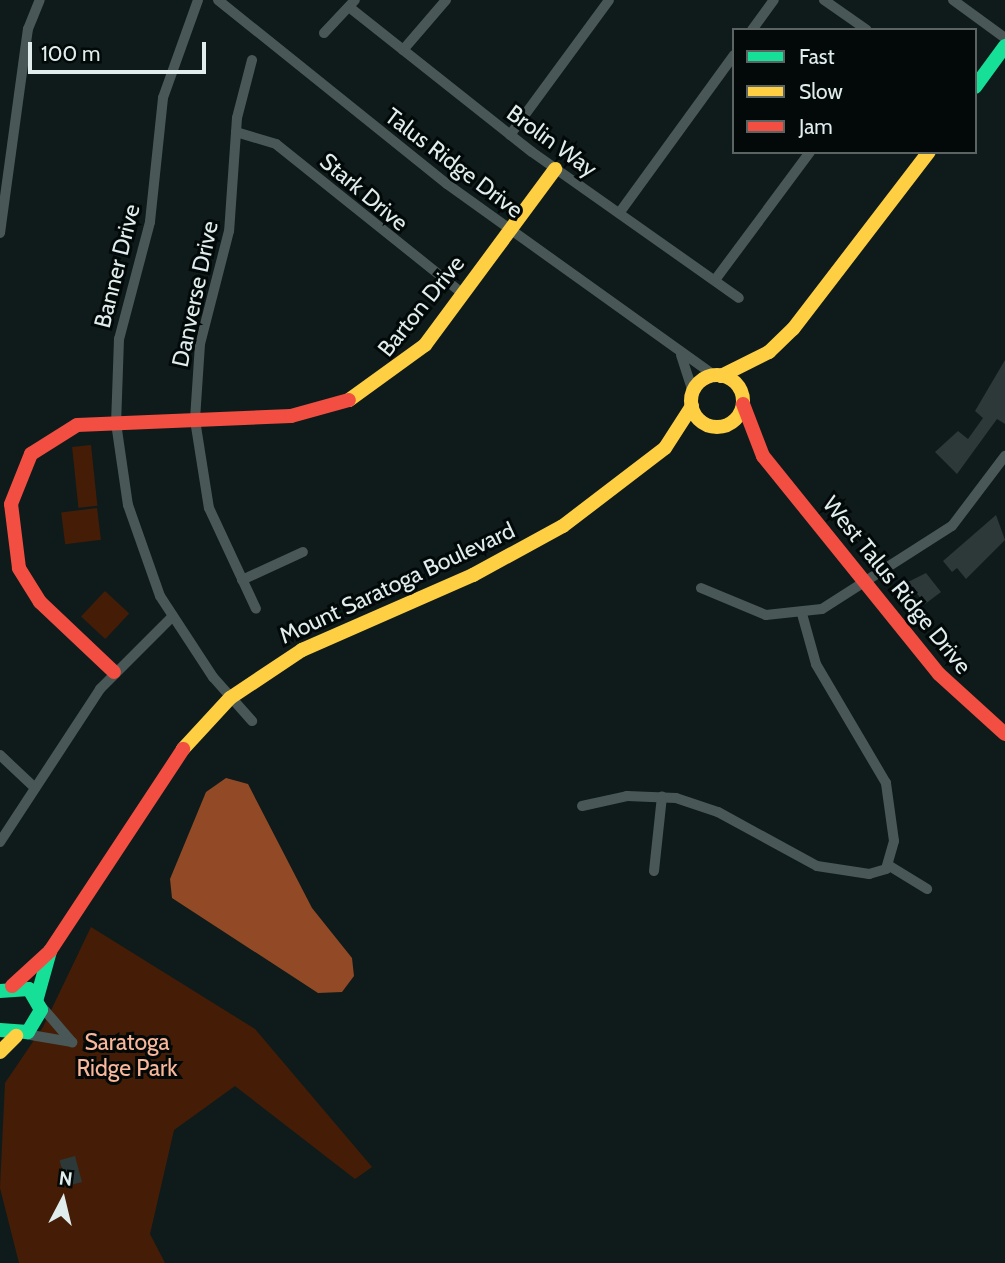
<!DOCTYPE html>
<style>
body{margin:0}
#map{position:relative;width:1005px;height:1263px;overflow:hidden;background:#0f1b1a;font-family:Cabin,sans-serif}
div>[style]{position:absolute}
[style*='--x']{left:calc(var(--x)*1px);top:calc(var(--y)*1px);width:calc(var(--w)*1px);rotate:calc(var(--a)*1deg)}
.green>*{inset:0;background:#451d07;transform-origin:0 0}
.water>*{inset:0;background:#914926}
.building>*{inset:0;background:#2d3838;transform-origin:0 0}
.street>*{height:10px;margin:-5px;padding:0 5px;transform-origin:5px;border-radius:5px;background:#495857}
.fast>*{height:14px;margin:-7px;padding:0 7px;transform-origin:7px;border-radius:7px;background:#16e098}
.slow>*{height:14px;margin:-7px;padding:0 7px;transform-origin:7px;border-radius:7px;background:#ffcf43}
.slow>.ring{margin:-7px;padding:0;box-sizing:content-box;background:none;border:14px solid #ffcf43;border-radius:50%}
.jam>*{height:14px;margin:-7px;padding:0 7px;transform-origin:7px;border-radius:7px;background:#f24e42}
span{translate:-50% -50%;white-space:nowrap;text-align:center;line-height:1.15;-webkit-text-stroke:6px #020908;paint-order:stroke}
.street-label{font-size:23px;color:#e0edec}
.park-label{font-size:23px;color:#fbb79a}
.legend{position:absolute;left:732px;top:28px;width:245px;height:126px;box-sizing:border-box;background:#020908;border:2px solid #5b6463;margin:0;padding:9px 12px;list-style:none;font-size:21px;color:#e0edec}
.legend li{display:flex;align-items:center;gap:14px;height:35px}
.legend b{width:35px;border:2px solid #5b6463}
.north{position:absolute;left:28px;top:1165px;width:70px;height:70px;-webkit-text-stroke:5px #020908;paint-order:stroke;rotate:7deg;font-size:19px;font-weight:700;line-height:28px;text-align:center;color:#e0edec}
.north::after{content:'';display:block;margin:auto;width:24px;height:32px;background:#e0edec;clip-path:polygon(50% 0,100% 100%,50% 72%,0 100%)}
.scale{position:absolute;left:28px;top:42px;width:178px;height:32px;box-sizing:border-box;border:4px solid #e0edec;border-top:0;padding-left:9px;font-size:21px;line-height:24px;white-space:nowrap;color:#e0edec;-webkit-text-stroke:5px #020908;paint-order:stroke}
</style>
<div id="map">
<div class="green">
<div style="left:91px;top:445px;width:61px;height:19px;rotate:84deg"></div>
<div style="left:97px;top:508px;width:32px;height:36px;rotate:83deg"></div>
<div style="left:105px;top:591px;width:33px;height:35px;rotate:43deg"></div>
<div style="clip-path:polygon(91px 927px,255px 1029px,372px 1167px,355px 1179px,235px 1086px,174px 1130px,150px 1234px,165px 1263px,19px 1263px,0 1188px,5px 1083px,43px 1027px)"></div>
</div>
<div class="water">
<div style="clip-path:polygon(226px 778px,248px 784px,312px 908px,352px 958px,354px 976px,342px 992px,318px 993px,172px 898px,170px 879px,206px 792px)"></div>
</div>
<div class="building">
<div style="clip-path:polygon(1005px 360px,1005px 424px,997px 419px,957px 474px,935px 452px,958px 431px,968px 439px,983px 418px,975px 411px)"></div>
<div style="clip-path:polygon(996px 515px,1005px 540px,966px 579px,957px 568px,952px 572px,943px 561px)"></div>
<div style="clip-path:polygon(926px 573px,941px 592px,925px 604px,908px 582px)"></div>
<div style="left:75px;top:1156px;width:27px;height:16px;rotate:75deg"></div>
</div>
<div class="street">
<div style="--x:198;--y:0;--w:104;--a:109.7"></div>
<div style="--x:163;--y:98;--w:125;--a:96"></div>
<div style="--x:150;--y:222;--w:121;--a:104.8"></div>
<div style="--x:119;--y:339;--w:84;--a:92"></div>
<div style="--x:116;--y:423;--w:83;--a:81.7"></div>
<div style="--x:128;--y:505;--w:96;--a:70.6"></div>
<div style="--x:160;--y:596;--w:97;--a:56.8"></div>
<div style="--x:213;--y:677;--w:59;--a:48.4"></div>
<div style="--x:218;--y:0;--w:294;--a:38.8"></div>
<div style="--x:447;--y:184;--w:330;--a:35.6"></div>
<div style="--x:824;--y:0;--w:52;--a:34.9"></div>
<div style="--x:953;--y:0;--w:64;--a:36.2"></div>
<div style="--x:349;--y:7;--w:233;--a:38.4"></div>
<div style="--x:532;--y:152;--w:253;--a:35.2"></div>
<div style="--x:752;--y:30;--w:37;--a:-54"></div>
<div style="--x:324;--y:33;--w:45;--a:-46.8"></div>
<div style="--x:403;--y:50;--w:66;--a:-49.3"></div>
<div style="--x:252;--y:60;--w:60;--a:104.5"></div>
<div style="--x:237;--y:118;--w:113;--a:94"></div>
<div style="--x:229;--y:231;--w:117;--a:104.4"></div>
<div style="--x:200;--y:344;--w:76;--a:93.8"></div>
<div style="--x:195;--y:420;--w:89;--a:81"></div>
<div style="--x:209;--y:508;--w:111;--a:65"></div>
<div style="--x:236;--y:132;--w:42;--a:16.7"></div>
<div style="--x:276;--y:144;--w:240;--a:38.7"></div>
<div style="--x:510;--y:135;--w:167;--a:-53.7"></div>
<div style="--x:620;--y:212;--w:194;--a:-54"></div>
<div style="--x:0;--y:233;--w:206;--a:-82.2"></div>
<div style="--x:28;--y:29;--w:31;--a:-68"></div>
<div style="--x:715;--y:280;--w:159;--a:-53.4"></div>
<div style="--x:681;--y:355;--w:39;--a:72"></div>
<div style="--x:242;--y:580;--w:67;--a:-24.7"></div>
<div style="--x:701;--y:588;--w:70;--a:22.6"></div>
<div style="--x:766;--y:615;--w:56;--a:-6.1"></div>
<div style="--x:822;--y:609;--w:154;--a:-32.6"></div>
<div style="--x:952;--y:526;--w:88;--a:-52.9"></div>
<div style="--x:0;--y:755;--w:48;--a:43.3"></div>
<div style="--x:582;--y:806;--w:46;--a:-12.5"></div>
<div style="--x:627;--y:796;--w:49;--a:2.3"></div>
<div style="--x:676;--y:798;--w:44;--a:18.4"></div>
<div style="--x:718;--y:812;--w:113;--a:28.6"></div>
<div style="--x:817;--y:866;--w:53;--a:8.7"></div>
<div style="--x:869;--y:874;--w:18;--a:-16"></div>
<div style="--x:886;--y:869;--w:29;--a:-74"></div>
<div style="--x:894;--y:841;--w:59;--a:-97.9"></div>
<div style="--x:886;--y:783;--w:138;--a:-120.5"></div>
<div style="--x:816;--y:664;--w:52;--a:-105.6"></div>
<div style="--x:0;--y:842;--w:183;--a:-56.8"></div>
<div style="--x:100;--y:689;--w:100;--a:-45"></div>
<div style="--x:888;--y:865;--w:46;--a:31.6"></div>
<div style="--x:654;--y:871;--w:75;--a:-83.9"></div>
<div style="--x:41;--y:1006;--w:48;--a:49.3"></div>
<div style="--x:25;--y:1034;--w:48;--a:9.7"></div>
</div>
<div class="fast">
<div style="--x:975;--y:87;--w:51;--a:-53.8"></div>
<div style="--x:0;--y:991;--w:29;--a:-4"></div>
<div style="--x:29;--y:989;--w:24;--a:60"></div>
<div style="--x:41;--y:1010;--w:26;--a:121"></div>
<div style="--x:28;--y:1032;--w:28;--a:-176"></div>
<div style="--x:37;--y:998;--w:49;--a:-74.5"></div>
</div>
<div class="slow">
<div class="ring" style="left:691px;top:375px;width:38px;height:38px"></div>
<div style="--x:721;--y:376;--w:54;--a:-26.6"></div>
<div style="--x:769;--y:352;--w:33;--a:-44"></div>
<div style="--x:793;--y:329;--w:223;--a:-52.5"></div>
<div style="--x:349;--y:400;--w:94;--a:-35.9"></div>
<div style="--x:425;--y:345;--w:219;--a:-53.5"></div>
<div style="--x:183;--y:749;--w:69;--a:-47.3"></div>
<div style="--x:230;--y:698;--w:87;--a:-33.7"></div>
<div style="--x:302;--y:650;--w:187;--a:-23.7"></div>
<div style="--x:473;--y:575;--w:102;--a:-28.6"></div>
<div style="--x:563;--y:526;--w:128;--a:-37.4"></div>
<div style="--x:665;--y:448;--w:50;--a:-57.3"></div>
<div style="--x:0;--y:1052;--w:23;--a:-45"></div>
</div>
<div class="jam">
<div style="--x:743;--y:404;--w:56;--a:69"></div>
<div style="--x:763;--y:456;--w:280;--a:51.1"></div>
<div style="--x:939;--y:674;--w:89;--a:42.3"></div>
<div style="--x:114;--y:672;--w:102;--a:-136.6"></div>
<div style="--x:40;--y:602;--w:40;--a:-122"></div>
<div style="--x:19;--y:568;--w:64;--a:-97.1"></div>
<div style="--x:11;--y:504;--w:54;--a:-68.2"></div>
<div style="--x:31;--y:454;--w:54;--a:-32.2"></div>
<div style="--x:77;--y:425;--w:214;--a:-2.4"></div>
<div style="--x:291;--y:416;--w:60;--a:-15.4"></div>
<div style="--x:12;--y:986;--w:52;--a:-42.6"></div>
<div style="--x:50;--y:951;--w:242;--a:-56.6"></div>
</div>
<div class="street-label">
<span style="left:552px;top:141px;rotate:36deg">Brolin Way</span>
<span style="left:454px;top:163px;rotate:37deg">Talus Ridge Drive</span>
<span style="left:364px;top:192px;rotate:40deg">Stark Drive</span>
<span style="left:117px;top:266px;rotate:-76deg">Banner Drive</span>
<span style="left:195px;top:294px;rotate:-78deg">Danverse Drive</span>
<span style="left:421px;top:306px;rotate:-51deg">Barton Drive</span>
<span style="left:397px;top:583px;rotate:-25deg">Mount Saratoga Boulevard</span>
<span style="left:897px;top:585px;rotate:51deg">West Talus Ridge Drive</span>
</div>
<div class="park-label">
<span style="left:127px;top:1055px">Saratoga<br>Ridge Park</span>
</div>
<ul class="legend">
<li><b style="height:9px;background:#16e098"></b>Fast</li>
<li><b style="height:9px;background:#ffcf43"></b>Slow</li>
<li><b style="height:9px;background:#f24e42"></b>Jam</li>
</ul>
<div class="north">N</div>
<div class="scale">100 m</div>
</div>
